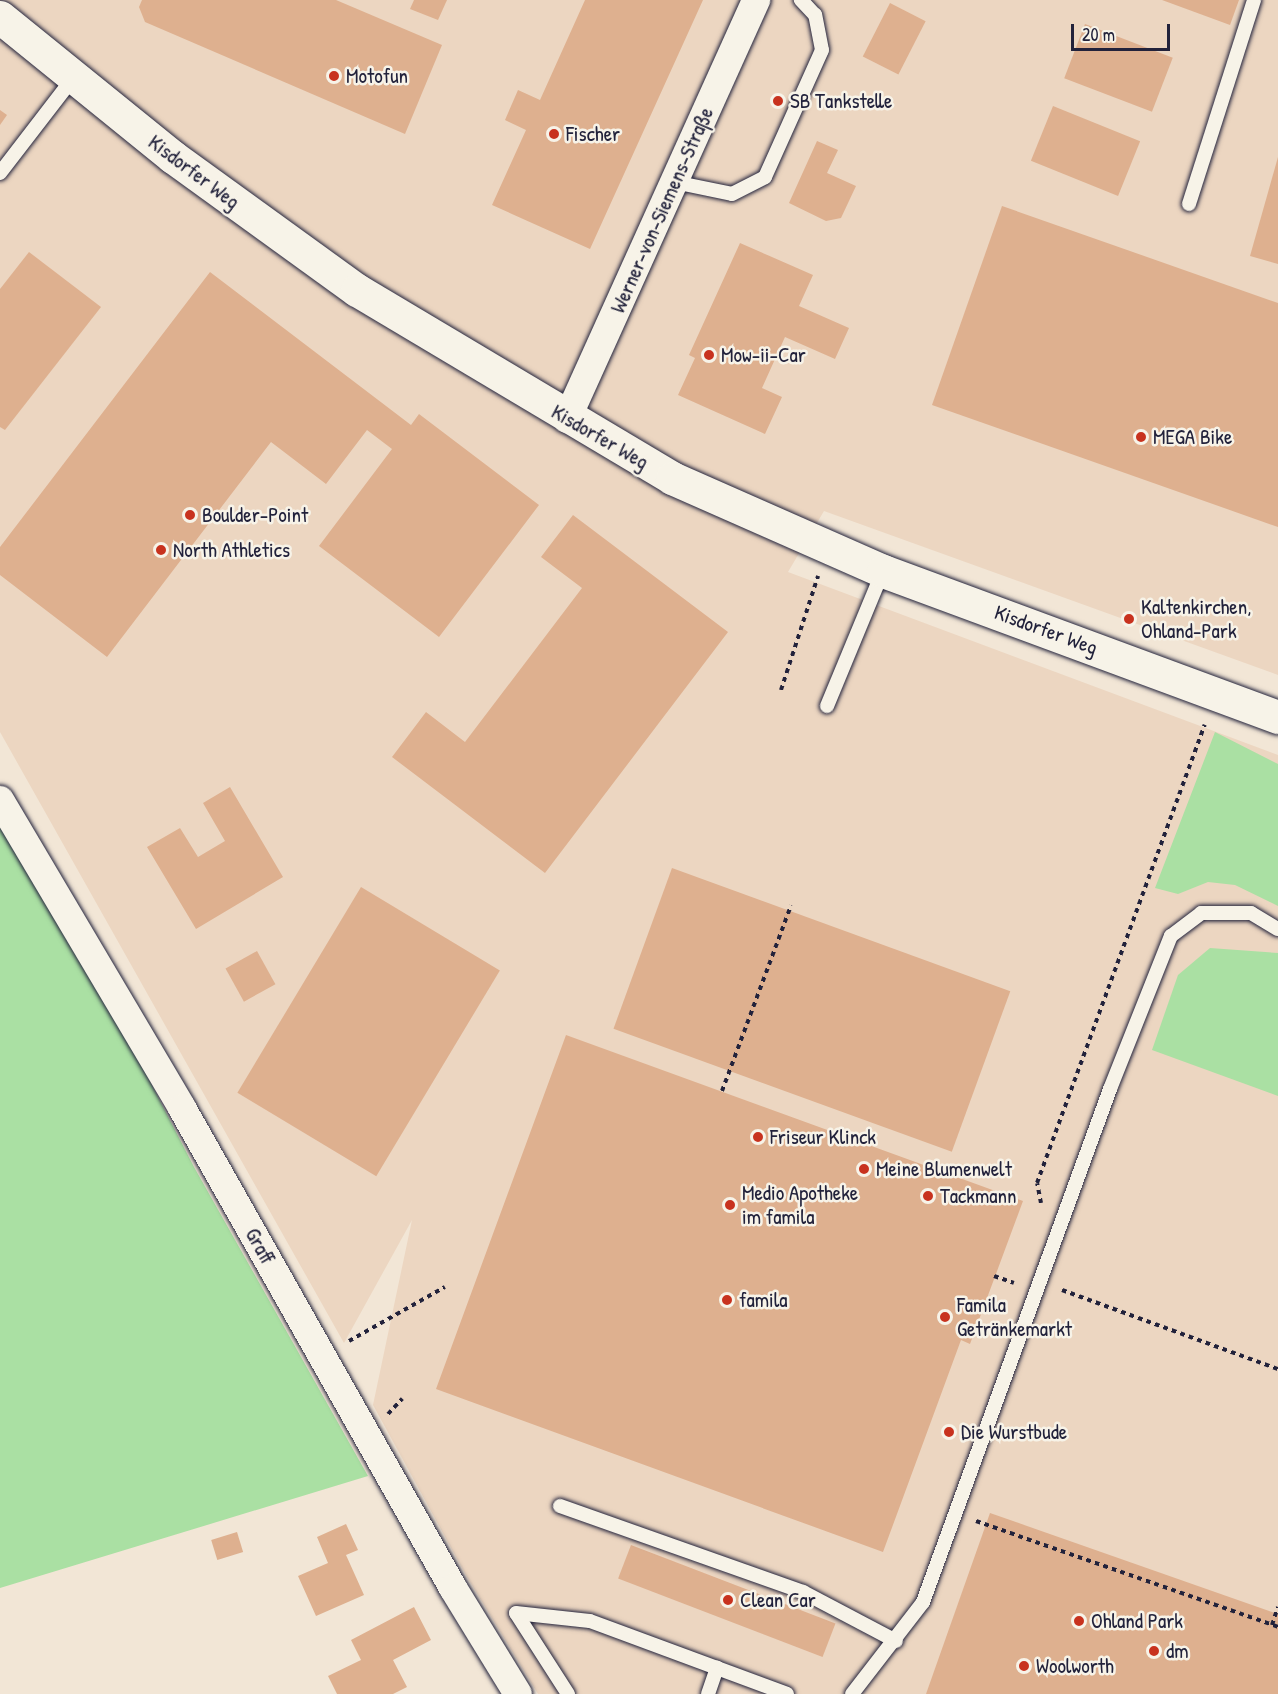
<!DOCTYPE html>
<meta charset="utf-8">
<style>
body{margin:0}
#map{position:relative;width:1278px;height:1694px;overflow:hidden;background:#f2e6d6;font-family:"Patrick Hand",sans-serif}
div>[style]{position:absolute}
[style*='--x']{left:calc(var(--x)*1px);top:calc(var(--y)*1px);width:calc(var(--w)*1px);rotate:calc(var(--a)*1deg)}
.built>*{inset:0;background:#ecd6c1}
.green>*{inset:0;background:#aae0a3}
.building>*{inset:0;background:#deb08f;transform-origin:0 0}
.path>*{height:4px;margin-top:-2px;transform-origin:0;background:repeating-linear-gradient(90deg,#22223b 0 4.5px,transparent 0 9px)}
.roads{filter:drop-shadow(0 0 2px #22223b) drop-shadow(0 0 2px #22223b)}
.service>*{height:14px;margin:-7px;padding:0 7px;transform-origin:7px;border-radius:7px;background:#f7f3e8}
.minor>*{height:28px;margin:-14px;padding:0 14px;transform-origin:14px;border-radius:14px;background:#f7f3e8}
.tertiary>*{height:33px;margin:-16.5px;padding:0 16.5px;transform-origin:16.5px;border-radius:16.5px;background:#f7f3e8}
.dots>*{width:16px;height:16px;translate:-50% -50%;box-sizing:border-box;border:3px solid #f7f3e8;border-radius:50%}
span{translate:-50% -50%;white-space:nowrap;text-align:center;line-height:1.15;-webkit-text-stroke:5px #f7f3e8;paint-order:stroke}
.poi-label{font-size:21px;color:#22223b}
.left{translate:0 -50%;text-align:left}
.street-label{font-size:21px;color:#22223b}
.scale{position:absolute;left:1071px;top:24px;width:99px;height:27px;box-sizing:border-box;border:3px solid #22223b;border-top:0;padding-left:8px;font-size:18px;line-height:21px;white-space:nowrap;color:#22223b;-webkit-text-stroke:4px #f7f3e8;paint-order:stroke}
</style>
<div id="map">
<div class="built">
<div style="clip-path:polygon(0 0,1278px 0,1278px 675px,824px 511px,788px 572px,1278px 755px,1278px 1694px,538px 1694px,467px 1577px,373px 1405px,412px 1220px,344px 1343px,0 732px)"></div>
</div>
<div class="green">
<div style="clip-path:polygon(1215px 732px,1278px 764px,1278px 906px,1235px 885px,1208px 882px,1178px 894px,1155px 888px)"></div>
<div style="clip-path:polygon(0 825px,102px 988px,194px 1167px,368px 1476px,0 1588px)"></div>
<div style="clip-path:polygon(1210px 948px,1278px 953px,1278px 1096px,1152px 1050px,1178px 975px)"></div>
</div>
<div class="building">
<div style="clip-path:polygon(142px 0,336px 0,442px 45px,405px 134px,145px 22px,139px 7px)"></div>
<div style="clip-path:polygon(414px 0,447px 0,438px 20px,410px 9px)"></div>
<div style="clip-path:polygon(585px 0,703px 0,590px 249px,492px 205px,526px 130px,505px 120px,518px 90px,540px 100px)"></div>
<div style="clip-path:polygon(1162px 0,1239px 0,1230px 25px)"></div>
<div style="left:890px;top:3px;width:40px;height:60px;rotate:27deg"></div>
<div style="left:1085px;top:24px;width:94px;height:58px;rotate:21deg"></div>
<div style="left:1053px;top:106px;width:94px;height:59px;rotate:22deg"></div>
<div style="clip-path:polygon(0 110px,7px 115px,0 125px)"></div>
<div style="clip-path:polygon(817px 141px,838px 150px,827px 173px,856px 186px,841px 218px,826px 221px,789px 203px)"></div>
<div style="clip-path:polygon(1278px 157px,1278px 264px,1250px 256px)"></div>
<div style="clip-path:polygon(1002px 206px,1278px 303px,1278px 527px,932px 405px)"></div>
<div style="clip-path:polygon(740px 243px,813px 275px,799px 306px,849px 328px,835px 359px,785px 337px,762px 388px,782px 397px,765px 434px,678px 395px,695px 358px,689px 355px)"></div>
<div style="clip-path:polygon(29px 252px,101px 307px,5px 430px,0 427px,0 289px)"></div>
<div style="clip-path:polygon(210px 272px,411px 425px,419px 414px,539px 505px,439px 637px,319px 546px,392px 449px,367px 430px,326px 484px,271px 442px,107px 657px,0 575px,0 547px)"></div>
<div style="clip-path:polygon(573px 515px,728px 632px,545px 873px,392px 757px,426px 712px,465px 742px,582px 588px,541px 557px)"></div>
<div style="clip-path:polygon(230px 787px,283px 877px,196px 929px,147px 847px,180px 828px,198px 857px,225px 841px,203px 803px)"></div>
<div style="left:672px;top:868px;width:360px;height:171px;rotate:20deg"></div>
<div style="left:361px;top:887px;width:162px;height:240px;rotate:31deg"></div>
<div style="left:257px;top:951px;width:38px;height:36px;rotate:61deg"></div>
<div style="clip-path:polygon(566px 1035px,1023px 1201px,970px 1344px,961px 1340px,883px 1552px,436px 1389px)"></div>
<div style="clip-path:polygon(990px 1513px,1278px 1614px,1278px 1694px,926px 1694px)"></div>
<div style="clip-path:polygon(346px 1524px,358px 1550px,346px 1555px,364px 1595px,316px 1616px,298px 1576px,328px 1563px,317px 1537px)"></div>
<div style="left:237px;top:1532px;width:21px;height:27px;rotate:73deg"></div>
<div style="left:631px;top:1545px;width:219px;height:36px;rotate:21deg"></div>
<div style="clip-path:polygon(414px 1607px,431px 1640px,393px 1660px,407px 1687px,393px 1694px,337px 1694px,328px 1676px,361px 1660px,351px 1640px)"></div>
</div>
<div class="path">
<div style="--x:781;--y:690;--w:120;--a:-72"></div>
<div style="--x:722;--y:1091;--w:198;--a:-69.6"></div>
<div style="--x:1041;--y:1203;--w:20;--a:-101"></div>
<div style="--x:1037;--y:1183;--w:488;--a:-69.9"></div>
<div style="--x:994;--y:1276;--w:21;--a:19"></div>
<div style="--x:1062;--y:1290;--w:230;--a:20.1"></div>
<div style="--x:349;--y:1341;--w:110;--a:-29.4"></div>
<div style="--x:388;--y:1414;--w:21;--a:-47"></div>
<div style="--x:976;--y:1521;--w:320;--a:19.3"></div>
<div style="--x:1272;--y:1625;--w:19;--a:-72"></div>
</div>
<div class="roads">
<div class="service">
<div style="--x:0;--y:173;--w:121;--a:-52.4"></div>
<div style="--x:674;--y:182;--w:59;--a:11.7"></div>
<div style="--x:732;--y:194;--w:37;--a:-27"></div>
<div style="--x:765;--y:177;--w:139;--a:-65.8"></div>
<div style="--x:822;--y:50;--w:36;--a:-101"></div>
<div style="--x:815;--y:15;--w:21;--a:-133"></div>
<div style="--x:1189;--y:204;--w:214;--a:-72.3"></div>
<div style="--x:827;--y:706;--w:146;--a:-67.5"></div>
<div style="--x:560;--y:1506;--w:258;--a:19.5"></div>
<div style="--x:803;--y:1592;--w:105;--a:27.8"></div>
<div style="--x:568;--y:1694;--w:96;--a:-122.7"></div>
<div style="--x:516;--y:1613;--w:74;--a:6.2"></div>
<div style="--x:590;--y:1621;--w:210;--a:20.3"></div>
<div style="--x:708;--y:1694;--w:28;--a:-71"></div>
<div style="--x:852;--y:1694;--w:116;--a:-52.3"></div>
<div style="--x:923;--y:1602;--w:546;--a:-69.97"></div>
<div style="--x:1110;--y:1089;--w:165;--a:-68.3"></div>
<div style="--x:1171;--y:936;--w:38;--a:-37"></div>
<div style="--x:1201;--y:913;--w:50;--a:0"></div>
<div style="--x:1251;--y:913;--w:31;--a:31"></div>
</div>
<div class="minor">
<div style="--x:567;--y:419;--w:460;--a:-65.7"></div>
<div style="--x:0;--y:800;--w:358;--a:59.4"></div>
<div style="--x:182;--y:1108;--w:551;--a:60.55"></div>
<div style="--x:453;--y:1588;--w:124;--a:58.5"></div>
</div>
<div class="tertiary">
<div style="--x:0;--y:17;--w:223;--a:39"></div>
<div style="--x:173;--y:157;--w:227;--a:35.9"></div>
<div style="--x:357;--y:290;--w:367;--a:30.8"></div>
<div style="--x:672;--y:478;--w:231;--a:23.8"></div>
<div style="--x:883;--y:571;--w:421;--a:20.3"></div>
</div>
</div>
<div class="dots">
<div style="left:334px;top:76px;background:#c8321e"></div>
<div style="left:778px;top:101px;background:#c8321e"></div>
<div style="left:554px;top:134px;background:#c8321e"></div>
<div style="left:709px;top:355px;background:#c8321e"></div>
<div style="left:1141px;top:437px;background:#c8321e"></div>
<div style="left:190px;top:515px;background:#c8321e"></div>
<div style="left:161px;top:550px;background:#c8321e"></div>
<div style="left:1129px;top:619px;background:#c8321e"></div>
<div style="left:758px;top:1137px;background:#c8321e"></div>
<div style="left:864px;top:1169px;background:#c8321e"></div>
<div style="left:928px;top:1196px;background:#c8321e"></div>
<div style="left:730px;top:1205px;background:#c8321e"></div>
<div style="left:727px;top:1300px;background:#c8321e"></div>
<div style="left:945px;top:1317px;background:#c8321e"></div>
<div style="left:949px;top:1432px;background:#c8321e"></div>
<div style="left:728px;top:1600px;background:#c8321e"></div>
<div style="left:1079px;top:1621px;background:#c8321e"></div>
<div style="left:1154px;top:1651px;background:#c8321e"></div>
<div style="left:1024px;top:1666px;background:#c8321e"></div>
</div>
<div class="poi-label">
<span class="left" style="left:346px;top:76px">Motofun</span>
<span class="left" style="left:790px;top:101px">SB Tankstelle</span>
<span class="left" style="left:566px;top:134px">Fischer</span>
<span class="left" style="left:721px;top:355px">Mow-ii-Car</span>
<span class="left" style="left:1153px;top:437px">MEGA Bike</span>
<span class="left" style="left:202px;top:515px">Boulder-Point</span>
<span class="left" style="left:173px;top:550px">North Athletics</span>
<span class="left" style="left:1141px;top:619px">Kaltenkirchen,<br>Ohland-Park</span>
<span class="left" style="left:770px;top:1137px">Friseur Klinck</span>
<span class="left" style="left:876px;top:1169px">Meine Blumenwelt</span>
<span class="left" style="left:742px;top:1205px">Medio Apotheke<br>im famila</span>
<span class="left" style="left:940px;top:1196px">Tackmann</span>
<span class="left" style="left:739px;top:1300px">famila</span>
<span class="left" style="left:957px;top:1317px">Famila<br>Getränkemarkt</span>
<span class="left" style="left:961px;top:1432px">Die Wurstbude</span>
<span class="left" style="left:740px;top:1600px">Clean Car</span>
<span class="left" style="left:1091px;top:1621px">Ohland Park</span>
<span class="left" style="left:1166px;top:1651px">dm</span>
<span class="left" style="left:1036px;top:1666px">Woolworth</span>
</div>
<div class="street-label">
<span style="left:194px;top:172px;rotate:37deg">Kisdorfer Weg</span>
<span style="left:662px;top:210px;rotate:-66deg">Werner-von-Siemens-Straße</span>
<span style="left:600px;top:437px;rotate:30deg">Kisdorfer Weg</span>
<span style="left:1046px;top:630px;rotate:20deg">Kisdorfer Weg</span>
<span style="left:260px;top:1246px;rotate:61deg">Graff</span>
</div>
<div class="scale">20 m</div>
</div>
